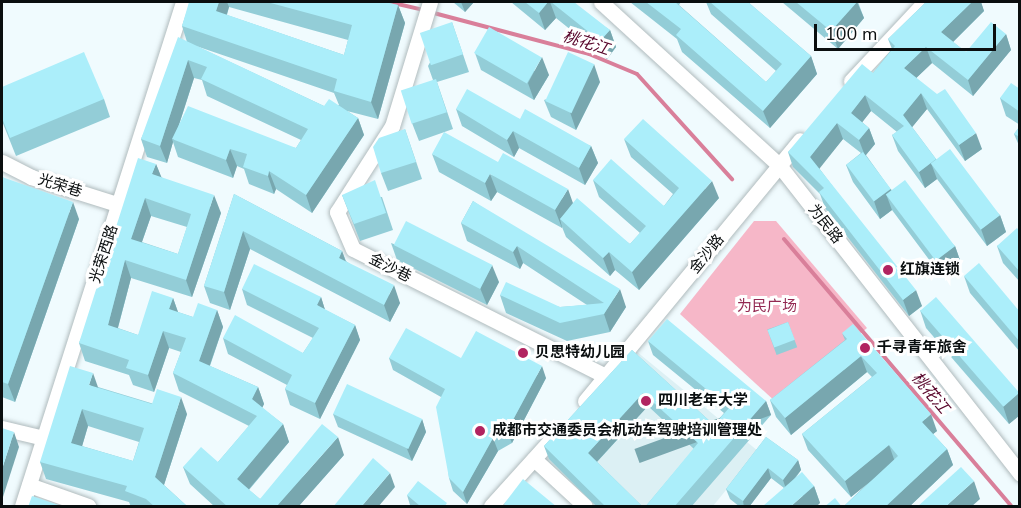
<!DOCTYPE html>
<meta charset="utf-8">
<style>
body{margin:0}
#map{position:relative;width:1021px;height:508px;overflow:hidden;background:#f0fbfe;font-family:"Nunito Sans","Noto Sans SC",sans-serif}
div>[style]{position:absolute}
[style*='--x']{left:calc(var(--x)*1px);top:calc(var(--y)*1px);width:calc(var(--w)*1px);rotate:calc(var(--a)*1deg)}
.built>*{inset:0;background:#dcf0f4}
.green>*{inset:0;background:#f6b7c8}
.stream>*{height:4px;margin:-2px;padding:0 2px;transform-origin:2px;border-radius:2px;background:#d97f9a}
.roads{filter:drop-shadow(0 0 2px #b0bbbd) drop-shadow(0 0 2px #b0bbbd)}
.minor>*{height:15px;margin:-7.5px;padding:0 7.5px;transform-origin:7.5px;border-radius:7.5px;background:#fff}
.wall>*{inset:0;background:#93cdd7;transform-origin:0 0}
.shaded-wall>*{inset:0;background:#78a7af;transform-origin:0 0}
.building>*{inset:0;background:#abeefa;transform-origin:0 0}
.dots>*{width:16px;height:16px;translate:-50% -50%;box-sizing:border-box;border:3px solid #fff;border-radius:50%}
span{translate:-50% -50%;white-space:nowrap;text-align:center;line-height:1.15;-webkit-text-stroke:6px #fff;paint-order:stroke}
.street-label{font-size:15px;color:#0a0e0f}
.poi-label{font-size:15px;color:#0a0e0f;font-weight:700}
.left{translate:0 -50%;text-align:left}
.park-label{font-size:15px;color:#932952}
.water-label{font-size:16px;color:#58052a;font-style:italic}
.frame{position:absolute;inset:0;border:3px solid #0a0e0f;pointer-events:none}
.scale{position:absolute;left:814px;top:24px;width:182px;height:27px;box-sizing:border-box;border:3px solid #0a0e0f;border-top:0;padding-left:8px;font-size:18px;line-height:21px;white-space:nowrap;color:#0a0e0f;-webkit-text-stroke:4px #fff;paint-order:stroke}
</style>
<div id="map">
<div class="built">
<div style="clip-path:polygon(636px 351px,758px 451px,713px 506px,598px 506px,544px 463px)"></div>
</div>
<div class="green">
<div style="clip-path:polygon(754px 221px,776px 221px,867px 328px,778px 404px,680px 314px)"></div>
</div>
<div class="stream">
<div style="--x:389;--y:2;--w:35;--a:13"></div>
<div style="--x:430;--y:12;--w:164;--a:14.8"></div>
<div style="--x:589;--y:54;--w:52;--a:22.6"></div>
<div style="--x:637;--y:74;--w:142;--a:47.9"></div>
<div style="--x:784;--y:239;--w:350;--a:49.6"></div>
</div>
<div class="roads">
<div class="minor">
<div style="--x:430;--y:2;--w:130;--a:107"></div>
<div style="--x:392;--y:126;--w:102;--a:122.6"></div>
<div style="--x:337;--y:212;--w:40;--a:66.6"></div>
<div style="--x:353;--y:249;--w:284;--a:26.7"></div>
<div style="--x:601;--y:2;--w:241;--a:42.5"></div>
<div style="--x:779;--y:165;--w:392;--a:52"></div>
<div style="--x:851;--y:81;--w:108;--a:-46.9"></div>
<div style="--x:2;--y:162;--w:33;--a:27"></div>
<div style="--x:31;--y:177;--w:93;--a:17.5"></div>
<div style="--x:585;--y:401;--w:338;--a:-50.5"></div>
<div style="--x:2;--y:428;--w:43;--a:13.4"></div>
<div style="--x:534;--y:459;--w:69;--a:42.7"></div>
<div style="--x:29;--y:485;--w:63;--a:19.6"></div>
<div style="--x:22;--y:506;--w:529;--a:-72.28"></div>
<div style="--x:491;--y:506;--w:98;--a:-47.9"></div>
</div>
</div>
<div class="wall">
<div style="clip-path:polygon(evenodd,190px 2px,385px 2px,398px 5px,405px 23px,378px 119px,347px 111px,358px 118px,364px 135px,312px 213px,276px 189px,274px 194px,249px 184px,244px 169px,237px 166px,233px 178px,178px 157px,173px 142px,167px 163px,147px 157px,141px 139px,187px 42px,182px 26px,190px 2px,229px 7px,348px 40px,344px 55px,227px 15px,229px 7px,190px 2px,196px 46px,334px 93px,339px 105px,324px 106px,196px 46px,190px 2px,194px 78px,202px 80px,207px 96px,301px 140px,296px 148px,179px 125px,194px 78px)"></div>
<div style="clip-path:polygon(453px 2px,474px 2px,465px 12px)"></div>
<div style="clip-path:polygon(511px 2px,565px 2px,610px 30px,616px 47px,607px 59px,556px 18px,545px 30px)"></div>
<div style="clip-path:polygon(630px 2px,681px 2px,679px 5px,766px 82px,776px 71px,711px 14px,706px 2px,748px 2px,811px 56px,817px 74px,770px 128px,682px 52px,677px 39px)"></div>
<div style="clip-path:polygon(782px 2px,858px 2px,864px 18px,838px 49px)"></div>
<div style="clip-path:polygon(926px 2px,981px 2px,984px 11px,953px 42px,966px 52px,1006px 34px,1011px 50px,973px 96px,932px 63px,916px 78px,982px 149px,965px 161px,927px 109px,912px 127px,936px 159px,1000px 215px,1006px 232px,987px 246px,937px 179px,925px 188px,898px 151px,892px 135px,897px 132px,871px 111px,862px 122px,869px 128px,875px 144px,866px 155px,891px 190px,955px 246px,961px 263px,942px 277px,892px 210px,880px 219px,853px 182px,846px 165px,861px 153px,843px 139px,819px 168px,922px 306px,909px 316px,825px 208px,820px 194px,793px 167px,788px 152px,873px 73px,892px 49px,888px 39px)"></div>
<div style="clip-path:polygon(452px 22px,469px 72px,437px 82px,453px 129px,419px 141px,412px 123px,433px 80px,428px 66px)"></div>
<div style="clip-path:polygon(475px 53px,549px 75px,534px 100px,481px 70px)"></div>
<div style="clip-path:polygon(600px 82px,576px 130px,551px 117px,544px 100px)"></div>
<div style="clip-path:polygon(2px 87px,104px 99px,110px 117px,16px 156px,2px 121px)"></div>
<div style="clip-path:polygon(1020px 89px,1020px 125px,1006px 116px,1000px 98px)"></div>
<div style="clip-path:polygon(456px 109px,520px 119px,591px 146px,598px 163px,585px 185px,519px 148px,514px 157px,462px 126px)"></div>
<div style="clip-path:polygon(1020px 126px,1020px 148px,1014px 134px)"></div>
<div style="clip-path:polygon(405px 129px,422px 179px,388px 191px,381px 173px)"></div>
<div style="clip-path:polygon(624px 139px,719px 198px,639px 290px,615px 270px,610px 276px,566px 237px,562px 227px,562px 228px,497px 192px,491px 201px,439px 172px,432px 154px,573px 203px,630px 244px,640px 233px,599px 197px,593px 180px,664px 206px,673px 194px,631px 157px)"></div>
<div style="clip-path:polygon(evenodd,156px 164px,161px 177px,221px 213px,192px 297px,131px 278px,118px 328px,138px 335px,173px 298px,178px 312px,193px 317px,217px 310px,223px 327px,210px 366px,258px 387px,264px 404px,262px 408px,283px 424px,289px 442px,249px 490px,260px 499px,344px 455px,298px 507px,215px 507px,190px 484px,183px 467px,218px 462px,249px 426px,179px 391px,173px 373px,181px 352px,169px 348px,154px 392px,133px 385px,129px 375px,85px 361px,79px 343px,156px 164px,151px 216px,187px 227px,178px 254px,142px 242px,151px 216px)"></div>
<div style="clip-path:polygon(2px 177px,79px 219px,15px 402px,2px 397px)"></div>
<div style="clip-path:polygon(234px 194px,342px 251px,346px 261px,400px 303px,390px 322px,250px 249px,230px 310px,210px 303px,204px 286px)"></div>
<div style="clip-path:polygon(342px 195px,382px 197px,393px 230px,360px 241px)"></div>
<div style="clip-path:polygon(473px 201px,626px 307px,610px 332px,567px 341px,506px 313px,500px 295px,560px 307px,587px 305px,523px 263px,520px 269px,467px 241px,461px 223px)"></div>
<div style="clip-path:polygon(1020px 232px,1020px 282px,1003px 263px,997px 246px)"></div>
<div style="clip-path:polygon(391px 243px,499px 282px,487px 305px,397px 260px)"></div>
<div style="clip-path:polygon(964px 276px,1020px 312px,1020px 352px,970px 293px)"></div>
<div style="clip-path:polygon(242px 289px,321px 297px,325px 310px,355px 325px,360px 340px,320px 419px,290px 405px,285px 389px,287px 385px,228px 354px,223px 338px,303px 353px,313px 338px,247px 305px)"></div>
<div style="clip-path:polygon(920px 310px,1019px 393px,1020px 415px,1009px 424px,926px 328px)"></div>
<div style="left:788px;top:322px;width:27px;height:22px;rotate:70deg"></div>
<div style="clip-path:polygon(842px 333px,937px 431px,933px 434px,947px 449px,953px 465px,909px 507px,843px 507px,869px 482px,851px 497px,808px 450px,802px 434px,872px 377px,867px 372px,791px 435px,776px 417px,770px 400px,845px 340px)"></div>
<div style="clip-path:polygon(648px 341px,766px 401px,771px 415px,691px 507px,645px 507px,694px 449px,648px 406px,597px 462px,643px 507px,597px 507px,549px 459px,544px 446px,632px 350px,714px 425px,724px 413px,653px 355px)"></div>
<div style="clip-path:polygon(389px 358px,461px 358px,546px 378px,512px 443px,498px 451px,467px 504px,453px 491px,449px 478px,441px 397px,393px 370px)"></div>
<div style="clip-path:polygon(evenodd,98px 387px,187px 414px,164px 485px,188px 507px,131px 507px,129px 502px,46px 479px,40px 462px,98px 387px,88px 426px,139px 442px,133px 461px,82px 446px,88px 426px)"></div>
<div style="clip-path:polygon(333px 414px,422px 419px,426px 432px,412px 461px,338px 427px)"></div>
<div style="clip-path:polygon(766px 437px,798px 460px,801px 470px,795px 479px,814px 486px,820px 503px,784px 488px,771px 478px,749px 507px,740px 507px,730px 499px,726px 489px)"></div>
<div style="clip-path:polygon(407px 495px,449px 507px,412px 507px,410px 505px)"></div>
</div>
<div class="shaded-wall">
<div style="clip-path:polygon(219px 2px,227px 2px,229px 7px,222px 29px,216px 11px)"></div>
<div style="clip-path:polygon(461px 2px,474px 2px,465px 12px)"></div>
<div style="clip-path:polygon(548px 2px,550px 2px,556px 18px,545px 30px,539px 13px)"></div>
<div style="clip-path:polygon(857px 2px,864px 18px,838px 49px,831px 31px)"></div>
<div style="clip-path:polygon(972px 2px,981px 2px,984px 11px,947px 48px,941px 32px)"></div>
<div style="clip-path:polygon(398px 5px,405px 23px,378px 119px,371px 102px)"></div>
<div style="clip-path:polygon(610px 30px,616px 47px,607px 59px,600px 41px)"></div>
<div style="clip-path:polygon(1006px 34px,1011px 50px,973px 96px,968px 80px)"></div>
<div style="clip-path:polygon(926px 47px,932px 63px,910px 84px,904px 68px)"></div>
<div style="clip-path:polygon(811px 56px,817px 74px,770px 128px,763px 111px)"></div>
<div style="clip-path:polygon(542px 57px,549px 75px,534px 100px,528px 83px)"></div>
<div style="clip-path:polygon(188px 60px,194px 78px,174px 140px,172px 139px,173px 142px,167px 163px,160px 146px)"></div>
<div style="clip-path:polygon(594px 64px,600px 82px,576px 130px,570px 112px)"></div>
<div style="clip-path:polygon(921px 93px,927px 109px,909px 131px,903px 115px)"></div>
<div style="clip-path:polygon(865px 95px,871px 111px,857px 129px,851px 113px)"></div>
<div style="clip-path:polygon(358px 118px,364px 135px,312px 213px,306px 195px)"></div>
<div style="clip-path:polygon(837px 123px,843px 139px,816px 173px,810px 157px)"></div>
<div style="clip-path:polygon(869px 128px,875px 144px,865px 156px,859px 140px)"></div>
<div style="clip-path:polygon(513px 131px,519px 148px,514px 157px,507px 140px)"></div>
<div style="clip-path:polygon(976px 133px,982px 149px,965px 161px,959px 145px)"></div>
<div style="clip-path:polygon(591px 146px,598px 163px,585px 185px,579px 168px)"></div>
<div style="clip-path:polygon(230px 149px,237px 166px,233px 178px,226px 160px)"></div>
<div style="clip-path:polygon(931px 163px,937px 179px,925px 188px,919px 172px)"></div>
<div style="clip-path:polygon(156px 164px,163px 181px,152px 174px)"></div>
<div style="clip-path:polygon(269px 171px,276px 189px,274px 194px,268px 176px)"></div>
<div style="clip-path:polygon(490px 174px,497px 192px,491px 201px,485px 183px)"></div>
<div style="clip-path:polygon(712px 181px,719px 198px,639px 290px,632px 272px)"></div>
<div style="clip-path:polygon(568px 189px,574px 206px,560px 219px,562px 227px,562px 228px,555px 210px)"></div>
<div style="clip-path:polygon(891px 189px,897px 206px,886px 194px,892px 210px,880px 219px,874px 201px)"></div>
<div style="clip-path:polygon(214px 195px,221px 213px,192px 297px,186px 280px)"></div>
<div style="clip-path:polygon(145px 198px,151px 216px,137px 256px,131px 239px)"></div>
<div style="clip-path:polygon(73px 202px,79px 219px,15px 402px,8px 384px)"></div>
<div style="clip-path:polygon(1000px 215px,1006px 232px,987px 246px,981px 229px)"></div>
<div style="clip-path:polygon(243px 231px,250px 249px,230px 310px,224px 292px)"></div>
<div style="clip-path:polygon(517px 246px,523px 263px,520px 269px,513px 252px)"></div>
<div style="clip-path:polygon(955px 246px,961px 263px,942px 277px,936px 260px)"></div>
<div style="clip-path:polygon(342px 251px,348px 268px,339px 258px)"></div>
<div style="clip-path:polygon(609px 252px,615px 270px,610px 276px,603px 258px)"></div>
<div style="clip-path:polygon(125px 260px,131px 278px,114px 342px,108px 325px)"></div>
<div style="clip-path:polygon(492px 265px,499px 282px,487px 305px,480px 288px)"></div>
<div style="clip-path:polygon(394px 285px,400px 303px,390px 322px,384px 305px)"></div>
<div style="clip-path:polygon(620px 289px,626px 307px,610px 332px,604px 314px)"></div>
<div style="clip-path:polygon(916px 290px,922px 306px,909px 316px,903px 300px)"></div>
<div style="clip-path:polygon(321px 297px,326px 313px,317px 305px)"></div>
<div style="clip-path:polygon(173px 298px,179px 315px,169px 309px)"></div>
<div style="clip-path:polygon(217px 310px,223px 327px,205px 379px,199px 361px)"></div>
<div style="clip-path:polygon(355px 325px,360px 340px,320px 419px,315px 403px)"></div>
<div style="clip-path:polygon(163px 331px,169px 348px,154px 392px,148px 375px)"></div>
<div style="clip-path:polygon(861px 356px,867px 372px,791px 435px,785px 418px)"></div>
<div style="clip-path:polygon(542px 366px,546px 378px,512px 443px,507px 431px)"></div>
<div style="clip-path:polygon(93px 373px,99px 390px,89px 385px)"></div>
<div style="clip-path:polygon(258px 387px,264px 404px,258px 416px,252px 399px)"></div>
<div style="clip-path:polygon(643px 393px,648px 406px,593px 466px,588px 453px)"></div>
<div style="clip-path:polygon(1019px 393px,1020px 415px,1009px 424px,1003px 406px)"></div>
<div style="clip-path:polygon(181px 397px,187px 414px,161px 494px,155px 477px)"></div>
<div style="left:766px;top:401px;width:15px;height:140px;rotate:70deg"></div>
<div style="clip-path:polygon(82px 409px,88px 426px,78px 460px,71px 443px)"></div>
<div style="clip-path:polygon(931px 414px,937px 431px,928px 438px,922px 422px)"></div>
<div style="clip-path:polygon(422px 419px,426px 432px,412px 461px,407px 449px)"></div>
<div style="clip-path:polygon(283px 424px,289px 442px,243px 496px,237px 479px)"></div>
<div style="clip-path:polygon(14px 432px,19px 447px,2px 500px,2px 469px)"></div>
<div style="clip-path:polygon(338px 437px,344px 455px,298px 507px,276px 507px)"></div>
<div style="clip-path:polygon(493px 438px,498px 451px,467px 504px,463px 492px)"></div>
<div style="clip-path:polygon(889px 445px,895px 462px,851px 497px,845px 481px)"></div>
<div style="clip-path:polygon(947px 449px,953px 465px,909px 507px,885px 507px)"></div>
<div style="clip-path:polygon(798px 460px,801px 470px,786px 489px,783px 480px)"></div>
<div style="clip-path:polygon(768px 468px,771px 478px,749px 507px,744px 507px,743px 501px)"></div>
<div style="clip-path:polygon(390px 473px,395px 487px,378px 507px,361px 507px)"></div>
<div style="clip-path:polygon(974px 481px,980px 499px,971px 507px,945px 507px)"></div>
<div style="clip-path:polygon(814px 486px,820px 503px,816px 507px,790px 507px)"></div>
</div>
<div class="building">
<div style="clip-path:polygon(189px 2px,219px 2px,216px 11px,344px 55px,352px 25px,267px 2px,385px 2px,398px 5px,371px 102px,334px 91px,337px 79px,182px 26px)"></div>
<div style="clip-path:polygon(525px 2px,548px 2px,539px 13px)"></div>
<div style="clip-path:polygon(551px 2px,565px 2px,567px 3px,568px 2px,574px 2px,610px 30px,600px 41px)"></div>
<div style="clip-path:polygon(646px 2px,675px 2px,766px 82px,782px 64px,710px 2px,748px 2px,811px 56px,763px 111px,676px 35px,681px 29px)"></div>
<div style="clip-path:polygon(796px 2px,857px 2px,831px 31px)"></div>
<div style="clip-path:polygon(926px 2px,972px 2px,941px 32px,966px 52px,991px 22px,1006px 34px,968px 80px,926px 47px,904px 68px,937px 94px,945px 89px,976px 133px,959px 145px,921px 93px,903px 115px,936px 159px,919px 172px,892px 135px,904px 126px,865px 95px,851px 113px,869px 128px,859px 140px,837px 123px,810px 157px,916px 290px,903px 300px,819px 192px,824px 188px,788px 152px,862px 64px,873px 73px,895px 46px,888px 39px)"></div>
<div style="left:452px;top:22px;width:34px;height:34px;rotate:71deg"></div>
<div style="left:489px;top:27px;width:61px;height:30px;rotate:30deg"></div>
<div style="clip-path:polygon(178px 37px,324px 106px,329px 99px,358px 118px,306px 195px,269px 171px,268px 176px,243px 167px,247px 154px,230px 149px,226px 160px,172px 139px,188px 106px,296px 148px,308px 129px,201px 79px,207px 67px,188px 60px,160px 146px,141px 139px)"></div>
<div style="clip-path:polygon(84px 52px,104px 99px,10px 138px,2px 118px,2px 87px)"></div>
<div style="left:568px;top:52px;width:29px;height:54px;rotate:25deg"></div>
<div style="left:436px;top:79px;width:35px;height:37px;rotate:72deg"></div>
<div style="clip-path:polygon(1011px 83px,1020px 89px,1020px 112px,1000px 98px)"></div>
<div style="clip-path:polygon(467px 89px,520px 119px,525px 109px,591px 146px,579px 168px,513px 131px,507px 140px,456px 109px)"></div>
<div style="clip-path:polygon(643px 119px,712px 181px,632px 272px,609px 252px,603px 258px,560px 219px,577px 198px,630px 244px,646px 226px,593px 180px,611px 159px,664px 206px,679px 188px,624px 139px)"></div>
<div style="clip-path:polygon(1020px 126px,1020px 137px,1014px 134px)"></div>
<div style="clip-path:polygon(405px 129px,416px 162px,381px 173px,373px 147px,379px 138px)"></div>
<div style="clip-path:polygon(444px 132px,498px 162px,503px 153px,568px 189px,555px 210px,490px 174px,485px 183px,432px 154px)"></div>
<div style="left:950px;top:149px;width:83px;height:24px;rotate:53deg"></div>
<div style="left:863px;top:152px;width:46px;height:21px;rotate:53deg"></div>
<div style="clip-path:polygon(evenodd,138px 158px,156px 164px,152px 174px,214px 195px,186px 280px,125px 260px,108px 325px,138px 335px,152px 291px,173px 298px,169px 309px,193px 317px,198px 303px,217px 310px,199px 361px,258px 387px,252px 399px,283px 424px,237px 479px,260px 499px,322px 424px,338px 437px,276px 507px,228px 507px,183px 467px,201px 447px,218px 462px,257px 416px,173px 373px,186px 338px,163px 331px,148px 375px,126px 368px,129px 360px,79px 343px,138px 158px,145px 198px,191px 214px,178px 254px,131px 239px,145px 198px)"></div>
<div style="clip-path:polygon(2px 177px,73px 202px,8px 384px,2px 382px)"></div>
<div style="clip-path:polygon(375px 180px,386px 213px,354px 224px,342px 195px)"></div>
<div style="left:905px;top:180px;width:83px;height:24px;rotate:53deg"></div>
<div style="clip-path:polygon(234px 194px,342px 251px,339px 258px,394px 285px,384px 305px,243px 231px,224px 292px,204px 286px)"></div>
<div style="clip-path:polygon(473px 201px,620px 289px,604px 314px,560px 323px,500px 295px,506px 282px,560px 307px,604px 303px,517px 246px,513px 252px,461px 223px)"></div>
<div style="left:406px;top:221px;width:97px;height:27px;rotate:27deg"></div>
<div style="clip-path:polygon(1017px 228px,1020px 232px,1020px 272px,997px 246px)"></div>
<div style="clip-path:polygon(979px 263px,1020px 312px,1020px 342px,964px 276px)"></div>
<div style="clip-path:polygon(254px 264px,321px 297px,317px 305px,355px 325px,315px 403px,285px 389px,292px 375px,223px 338px,235px 315px,303px 353px,319px 328px,242px 289px)"></div>
<div style="left:936px;top:297px;width:127px;height:21px;rotate:49deg"></div>
<div style="clip-path:polygon(667px 319px,766px 401px,674px 507px,645px 507px,698px 443px,643px 393px,588px 453px,643px 507px,606px 507px,544px 446px,632px 350px,714px 425px,729px 408px,648px 341px)"></div>
<div style="left:788px;top:322px;width:19px;height:22px;rotate:69deg"></div>
<div style="clip-path:polygon(853px 324px,931px 414px,922px 422px,947px 449px,885px 507px,843px 507px,898px 456px,889px 445px,845px 481px,802px 434px,877px 373px,861px 356px,785px 418px,770px 400px,847px 339px,842px 333px)"></div>
<div style="clip-path:polygon(406px 328px,461px 358px,476px 331px,542px 366px,507px 431px,493px 438px,463px 492px,449px 478px,436px 407px,445px 389px,389px 358px)"></div>
<div style="clip-path:polygon(evenodd,70px 366px,93px 373px,89px 385px,152px 404px,157px 389px,181px 397px,155px 477px,188px 507px,155px 507px,146px 499px,125px 491px,127px 486px,40px 462px,70px 366px,82px 409px,144px 428px,133px 461px,71px 443px,82px 409px)"></div>
<div style="left:347px;top:384px;width:83px;height:33px;rotate:25deg"></div>
<div style="clip-path:polygon(2px 428px,14px 432px,2px 469px)"></div>
<div style="clip-path:polygon(766px 437px,798px 460px,783px 480px,768px 468px,743px 501px,726px 489px)"></div>
<div style="clip-path:polygon(373px 458px,390px 473px,361px 507px,333px 507px)"></div>
<div style="clip-path:polygon(961px 467px,974px 481px,945px 507px,917px 507px)"></div>
<div style="clip-path:polygon(802px 472px,814px 486px,790px 507px,763px 507px,763px 506px)"></div>
<div style="clip-path:polygon(523px 479px,557px 507px,507px 507px,504px 504px)"></div>
<div style="clip-path:polygon(418px 481px,447px 503px,444px 507px,420px 507px,420px 506px,407px 495px)"></div>
<div style="clip-path:polygon(32px 496px,64px 507px,28px 507px)"></div>
<div style="clip-path:polygon(835px 498px,842px 507px,824px 507px)"></div>
</div>
<div class="dots">
<div style="left:888px;top:270px;background:#b12460"></div>
<div style="left:865px;top:348px;background:#b12460"></div>
<div style="left:523px;top:353px;background:#b12460"></div>
<div style="left:646px;top:401px;background:#b12460"></div>
<div style="left:480px;top:431px;background:#b12460"></div>
</div>
<div class="street-label">
<span style="left:60px;top:186px;rotate:17deg">光荣巷</span>
<span style="left:825px;top:224px;rotate:52deg">为民路</span>
<span style="left:104px;top:254px;rotate:-72deg">光荣西路</span>
<span style="left:707px;top:254px;rotate:-51deg">金沙路</span>
<span style="left:390px;top:268px;rotate:27deg">金沙巷</span>
</div>
<div class="poi-label">
<span class="left" style="left:900px;top:270px">红旗连锁</span>
<span class="left" style="left:877px;top:348px">千寻青年旅舍</span>
<span class="left" style="left:535px;top:353px">贝思特幼儿园</span>
<span class="left" style="left:658px;top:401px">四川老年大学</span>
<span class="left" style="left:492px;top:431px">成都市交通委员会机动车驾驶培训管理处</span>
</div>
<div class="park-label">
<span style="left:767px;top:307px">为民广场</span>
</div>
<div class="water-label">
<span style="left:586px;top:43px;rotate:18deg">桃花江</span>
<span style="left:930px;top:393px;rotate:50deg">桃花江</span>
</div>
<div class="frame"></div>
<div class="scale">100 m</div>
</div>
